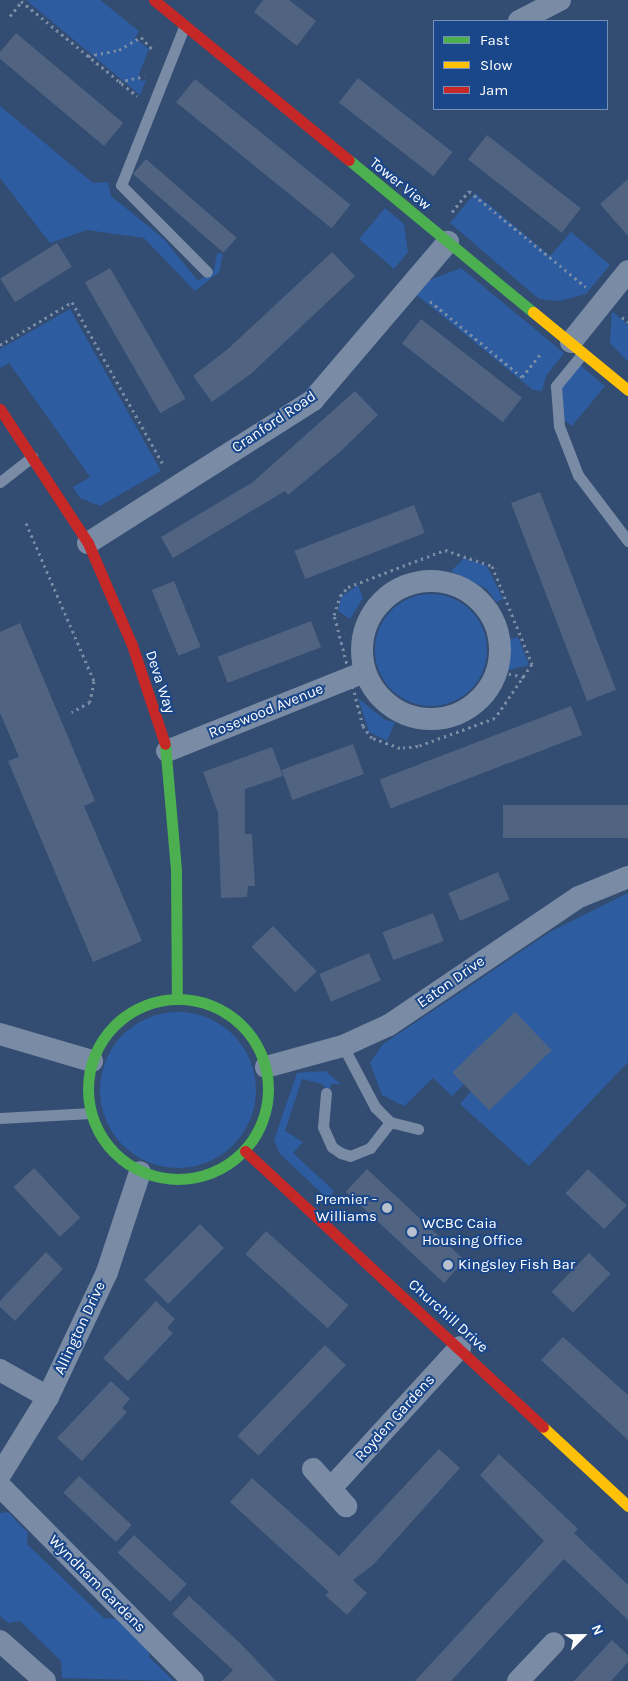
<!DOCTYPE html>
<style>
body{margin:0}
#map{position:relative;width:628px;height:1681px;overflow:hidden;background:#334c71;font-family:Karla,sans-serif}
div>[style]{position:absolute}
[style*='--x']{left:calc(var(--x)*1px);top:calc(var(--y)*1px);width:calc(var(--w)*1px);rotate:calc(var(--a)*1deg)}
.green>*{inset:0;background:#2e5ca1}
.round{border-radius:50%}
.building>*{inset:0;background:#506481;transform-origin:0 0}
.path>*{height:3px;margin-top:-1.5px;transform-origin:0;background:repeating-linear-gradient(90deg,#7a8ca5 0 2.5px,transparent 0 6.5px)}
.lane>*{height:11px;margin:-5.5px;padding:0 5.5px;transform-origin:5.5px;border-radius:5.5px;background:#7a8ca5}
.street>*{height:22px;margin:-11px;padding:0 11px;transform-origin:11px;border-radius:11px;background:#7a8ca5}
.street>.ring{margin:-11px;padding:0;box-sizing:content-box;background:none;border:22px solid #7a8ca5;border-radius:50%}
.fast>*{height:11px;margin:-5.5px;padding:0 5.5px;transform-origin:5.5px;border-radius:5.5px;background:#4caf50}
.fast>.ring{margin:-5.5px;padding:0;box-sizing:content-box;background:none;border:11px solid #4caf50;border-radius:50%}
.slow>*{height:11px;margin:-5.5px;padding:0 5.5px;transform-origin:5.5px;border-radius:5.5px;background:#ffc107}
.jam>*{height:11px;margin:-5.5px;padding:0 5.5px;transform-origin:5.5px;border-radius:5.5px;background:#c62828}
.dots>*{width:14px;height:14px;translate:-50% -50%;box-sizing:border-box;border:2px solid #1a468a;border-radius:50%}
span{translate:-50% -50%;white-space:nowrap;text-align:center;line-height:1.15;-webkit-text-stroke:4px #1a468a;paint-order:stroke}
.street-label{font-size:15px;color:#fff}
.poi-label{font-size:15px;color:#fff}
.right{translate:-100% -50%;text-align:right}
.left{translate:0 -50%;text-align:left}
.legend{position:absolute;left:433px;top:20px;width:175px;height:90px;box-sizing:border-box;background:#1a468a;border:1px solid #7690b9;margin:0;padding:6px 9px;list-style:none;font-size:15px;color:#fff}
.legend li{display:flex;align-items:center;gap:10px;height:25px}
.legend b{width:25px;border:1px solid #7690b9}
.north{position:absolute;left:558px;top:1611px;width:50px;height:50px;-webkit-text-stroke:4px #1a468a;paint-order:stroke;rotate:67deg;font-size:14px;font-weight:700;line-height:20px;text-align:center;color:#fff}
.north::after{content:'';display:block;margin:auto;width:18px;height:22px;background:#fff;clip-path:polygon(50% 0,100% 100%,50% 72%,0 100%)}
</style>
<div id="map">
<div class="green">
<div style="clip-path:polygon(26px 0,100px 0,139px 31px,135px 38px,149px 49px,139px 74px,141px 81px,146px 80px,140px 95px)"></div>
<div style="clip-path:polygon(0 106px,93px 183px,108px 182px,111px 196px,164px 239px,198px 281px,214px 270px,217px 253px,223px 254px,219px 272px,195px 291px,144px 238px,87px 230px,50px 243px,0 178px)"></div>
<div style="clip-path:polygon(475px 193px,550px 256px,571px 232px,610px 265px,586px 294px,559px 301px,539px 299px,450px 223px)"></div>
<div style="clip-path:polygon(385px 208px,404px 224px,408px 252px,394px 269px,359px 239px)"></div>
<div style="clip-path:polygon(461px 268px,564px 353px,546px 376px,542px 391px,533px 390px,417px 295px,427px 281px)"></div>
<div style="clip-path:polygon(70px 309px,161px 471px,100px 506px,80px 498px,73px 487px,90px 477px,9px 363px,0 368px,0 349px)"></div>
<div style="clip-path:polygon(612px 311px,628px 325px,628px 362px,610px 343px)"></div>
<div style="clip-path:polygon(579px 364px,605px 386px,572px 426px,564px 420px,561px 386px)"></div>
<div style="clip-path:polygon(464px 558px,487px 566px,503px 599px,496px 602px,487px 589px,451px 571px)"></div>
<div style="clip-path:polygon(358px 585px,363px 598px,350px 619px,338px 611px,341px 597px)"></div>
<div class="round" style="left:375px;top:594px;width:112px;height:112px"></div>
<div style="clip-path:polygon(518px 637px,529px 665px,505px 671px,510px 639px)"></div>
<div style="clip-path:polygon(358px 698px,385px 720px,395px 722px,387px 741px,369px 732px)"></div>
<div style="clip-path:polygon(628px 893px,628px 1062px,529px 1166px,460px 1104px,471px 1091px,464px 1084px,452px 1096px,433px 1078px,404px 1106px,382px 1095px,370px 1063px,382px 1045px,550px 932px)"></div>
<div class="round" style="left:100px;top:1012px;width:156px;height:156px"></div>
<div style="clip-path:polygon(325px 1071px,341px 1084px,332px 1084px,328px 1091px,322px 1084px,302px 1079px,285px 1131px,303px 1142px,293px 1153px,334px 1191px,328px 1199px,280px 1154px,274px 1140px,297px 1073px)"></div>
<div style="clip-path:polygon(8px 1512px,28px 1533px,27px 1544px,104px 1618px,119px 1619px,150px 1647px,149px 1657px,174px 1681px,62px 1678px,61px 1661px,20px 1621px,8px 1623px,0 1616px,0 1513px)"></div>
</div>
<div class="building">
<div style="clip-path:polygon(263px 0,289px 0,316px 21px,297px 46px,254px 12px)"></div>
<div style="left:16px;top:33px;width:140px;height:30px;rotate:40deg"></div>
<div style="left:358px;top:78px;width:120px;height:31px;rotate:38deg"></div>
<div style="left:195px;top:79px;width:200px;height:30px;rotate:39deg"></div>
<div style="left:487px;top:135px;width:119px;height:31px;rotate:38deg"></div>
<div style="left:146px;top:159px;width:120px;height:20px;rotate:41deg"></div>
<div style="clip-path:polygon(628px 179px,628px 236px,600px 204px)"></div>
<div style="left:57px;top:243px;width:28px;height:67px;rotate:58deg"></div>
<div style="clip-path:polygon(332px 252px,355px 276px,252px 373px,212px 402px,193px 376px,229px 348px)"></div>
<div style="left:110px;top:268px;width:151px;height:29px;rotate:60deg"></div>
<div style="left:421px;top:319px;width:128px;height:31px;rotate:38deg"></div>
<div style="clip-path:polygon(355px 391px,378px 415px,341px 451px,288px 495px,285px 491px,173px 558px,161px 537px,253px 482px)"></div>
<div style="left:540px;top:492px;width:212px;height:31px;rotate:69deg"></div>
<div style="left:414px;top:505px;width:30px;height:128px;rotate:69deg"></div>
<div style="left:174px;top:581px;width:71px;height:24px;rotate:68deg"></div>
<div style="left:311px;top:621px;width:28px;height:100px;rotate:69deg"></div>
<div style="clip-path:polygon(20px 623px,95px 801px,84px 806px,142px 941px,93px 962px,8px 761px,19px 757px,0 713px,0 632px)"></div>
<div style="left:571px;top:706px;width:31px;height:205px;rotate:69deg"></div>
<div style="left:353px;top:744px;width:32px;height:76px;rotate:70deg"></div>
<div style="clip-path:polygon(272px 747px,283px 776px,245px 789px,245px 834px,252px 834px,255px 886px,248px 886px,247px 897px,221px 898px,218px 813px,203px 772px)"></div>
<div style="left:628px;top:805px;width:33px;height:125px;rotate:90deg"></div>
<div style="left:498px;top:872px;width:30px;height:54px;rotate:67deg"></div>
<div style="left:433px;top:913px;width:30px;height:54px;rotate:69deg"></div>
<div style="left:273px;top:926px;width:63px;height:30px;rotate:46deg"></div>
<div style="left:369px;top:953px;width:30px;height:54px;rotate:67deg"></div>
<div style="left:515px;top:1012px;width:53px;height:87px;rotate:46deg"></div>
<div style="left:34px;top:1168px;width:68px;height:28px;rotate:47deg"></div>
<div style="left:367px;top:1169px;width:134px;height:31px;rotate:43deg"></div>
<div style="left:588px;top:1169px;width:53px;height:33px;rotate:43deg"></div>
<div style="left:200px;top:1224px;width:34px;height:79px;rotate:45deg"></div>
<div style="left:266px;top:1231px;width:111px;height:31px;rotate:42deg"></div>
<div style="clip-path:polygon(46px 1252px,63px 1269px,15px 1321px,0 1307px,0 1301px)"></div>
<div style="left:589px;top:1253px;width:30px;height:54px;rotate:44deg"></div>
<div style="clip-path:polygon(156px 1301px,175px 1319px,167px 1328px,173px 1333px,128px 1381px,103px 1358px)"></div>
<div style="clip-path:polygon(563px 1337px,628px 1395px,628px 1440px,541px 1360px)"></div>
<div style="left:325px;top:1345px;width:29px;height:126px;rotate:44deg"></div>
<div style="clip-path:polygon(111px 1381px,130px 1399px,122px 1408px,127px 1412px,82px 1461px,57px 1438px)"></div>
<div style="clip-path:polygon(439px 1449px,460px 1468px,373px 1565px,353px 1580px,367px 1593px,347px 1615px,325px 1595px,329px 1592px,230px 1502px,252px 1478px,339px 1556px)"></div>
<div style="clip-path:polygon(499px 1454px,578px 1529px,574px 1533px,628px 1585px,628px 1620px,564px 1559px,451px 1681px,415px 1681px,544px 1541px,480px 1475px)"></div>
<div style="left:79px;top:1476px;width:72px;height:23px;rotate:43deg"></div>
<div style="left:134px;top:1535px;width:72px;height:24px;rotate:43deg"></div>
<div style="clip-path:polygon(189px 1596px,242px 1645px,276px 1681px,222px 1681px,233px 1670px,172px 1614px)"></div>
<div style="clip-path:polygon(612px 1640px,628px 1655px,628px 1662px,611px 1681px,574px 1681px)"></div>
</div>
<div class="path">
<div style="--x:21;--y:1;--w:150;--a:39.3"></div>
<div style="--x:10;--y:16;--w:19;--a:-51"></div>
<div style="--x:88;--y:56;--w:32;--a:-11"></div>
<div style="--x:119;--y:50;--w:26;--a:-31"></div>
<div style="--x:141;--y:37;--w:18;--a:47"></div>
<div style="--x:119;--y:82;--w:26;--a:-13"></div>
<div style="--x:452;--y:212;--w:27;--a:-51"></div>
<div style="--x:469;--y:191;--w:151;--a:39.4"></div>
<div style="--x:430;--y:301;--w:119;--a:39.6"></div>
<div style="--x:522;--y:377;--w:32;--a:-51"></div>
<div style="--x:622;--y:317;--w:8;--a:40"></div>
<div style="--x:0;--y:345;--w:84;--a:-30.8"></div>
<div style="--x:72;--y:302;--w:188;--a:60.7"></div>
<div style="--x:26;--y:523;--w:172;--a:66.7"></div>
<div style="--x:94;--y:681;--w:21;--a:101"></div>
<div style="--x:90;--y:702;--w:21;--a:151"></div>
<div style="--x:445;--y:550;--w:50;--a:18.8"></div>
<div style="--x:492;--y:566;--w:106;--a:67.8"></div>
<div style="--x:532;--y:664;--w:65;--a:124.4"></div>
<div style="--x:495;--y:718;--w:82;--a:160"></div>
<div style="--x:418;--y:746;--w:18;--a:174"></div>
<div style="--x:400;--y:748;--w:30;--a:-160"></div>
<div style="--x:372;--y:738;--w:15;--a:-127"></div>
<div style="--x:363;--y:726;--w:115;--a:-104.6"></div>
<div style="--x:334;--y:615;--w:20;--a:-72"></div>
<div style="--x:340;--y:596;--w:12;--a:-48"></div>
<div style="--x:348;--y:587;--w:104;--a:-20.9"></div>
<div style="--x:496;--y:671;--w:29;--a:12"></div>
</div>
<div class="lane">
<div style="--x:184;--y:27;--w:170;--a:111.7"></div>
<div style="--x:121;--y:185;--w:122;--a:45.3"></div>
<div style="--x:583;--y:353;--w:43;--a:129.3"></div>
<div style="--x:556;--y:386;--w:40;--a:85.7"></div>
<div style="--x:559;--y:426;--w:53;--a:68.8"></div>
<div style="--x:578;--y:475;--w:83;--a:52.9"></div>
<div style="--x:0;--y:482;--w:41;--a:-38"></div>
<div style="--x:343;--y:1046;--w:69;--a:62.3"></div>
<div style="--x:375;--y:1107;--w:21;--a:45"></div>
<div style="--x:390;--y:1122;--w:29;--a:14"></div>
<div style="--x:326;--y:1093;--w:34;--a:95"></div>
<div style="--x:323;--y:1127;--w:22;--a:66"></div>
<div style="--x:332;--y:1147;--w:11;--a:34"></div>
<div style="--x:341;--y:1153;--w:9;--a:18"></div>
<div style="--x:350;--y:1156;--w:22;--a:-22"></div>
<div style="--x:370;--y:1148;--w:33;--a:-52"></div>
<div style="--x:0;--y:1118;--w:91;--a:-3.1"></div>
</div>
<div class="street">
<div style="--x:519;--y:21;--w:46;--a:-27.1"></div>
<div style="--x:571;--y:342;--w:91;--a:-51.2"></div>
<div style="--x:88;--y:543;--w:267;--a:-32.4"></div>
<div style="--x:313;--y:400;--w:208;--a:-49.5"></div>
<div class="ring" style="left:362px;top:581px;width:116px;height:116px"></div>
<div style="--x:167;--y:751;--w:213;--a:-21.8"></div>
<div style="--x:0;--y:1034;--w:96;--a:16.4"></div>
<div style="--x:266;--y:1067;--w:80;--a:-15.3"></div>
<div style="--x:343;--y:1046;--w:51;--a:-24.5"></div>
<div style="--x:389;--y:1025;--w:229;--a:-34"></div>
<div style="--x:579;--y:897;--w:53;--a:-22.2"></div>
<div style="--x:0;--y:1370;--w:55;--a:29.4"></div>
<div style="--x:313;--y:1469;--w:50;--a:48.3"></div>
<div style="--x:0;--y:1475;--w:92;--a:-58.4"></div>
<div style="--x:48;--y:1397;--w:138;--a:-64.7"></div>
<div style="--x:107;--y:1272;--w:105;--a:-71.7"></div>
<div style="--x:0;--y:1486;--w:274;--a:45.3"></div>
<div style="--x:331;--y:1488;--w:191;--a:-47.5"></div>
<div style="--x:0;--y:1641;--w:60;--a:41.6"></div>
<div style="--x:518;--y:1681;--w:52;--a:-46.5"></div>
</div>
<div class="fast">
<div style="--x:349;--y:160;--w:239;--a:39.6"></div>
<div style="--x:165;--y:744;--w:127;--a:85"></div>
<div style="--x:176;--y:871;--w:128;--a:89.6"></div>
<div class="ring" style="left:88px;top:999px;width:169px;height:169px"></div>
</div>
<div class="slow">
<div style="--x:533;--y:312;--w:123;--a:39.4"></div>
<div style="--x:543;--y:1427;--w:116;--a:42.9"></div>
</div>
<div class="jam">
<div style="--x:154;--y:0;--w:252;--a:39.4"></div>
<div style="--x:0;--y:409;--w:160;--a:56.7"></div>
<div style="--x:88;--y:543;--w:111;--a:66.7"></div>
<div style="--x:132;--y:645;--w:104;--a:71.6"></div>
<div style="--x:245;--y:1151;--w:406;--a:42.8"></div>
</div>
<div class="dots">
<div style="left:387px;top:1208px;background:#b8c0cd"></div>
<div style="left:412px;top:1232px;background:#b8c0cd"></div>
<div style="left:448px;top:1265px;background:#b8c0cd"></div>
</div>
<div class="street-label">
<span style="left:400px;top:184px;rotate:39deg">Tower View</span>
<span style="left:274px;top:422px;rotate:-34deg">Cranford Road</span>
<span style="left:160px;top:682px;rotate:72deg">Deva Way</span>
<span style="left:266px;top:711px;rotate:-22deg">Rosewood Avenue</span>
<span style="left:451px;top:982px;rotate:-35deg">Eaton Drive</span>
<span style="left:448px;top:1316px;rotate:42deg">Churchill Drive</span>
<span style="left:80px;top:1328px;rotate:-65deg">Allington Drive</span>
<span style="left:395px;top:1418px;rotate:-48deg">Royden Gardens</span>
<span style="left:97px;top:1584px;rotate:45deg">Wyndham Gardens</span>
</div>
<div class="poi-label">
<span class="right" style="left:377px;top:1208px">Premier -<br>Williams</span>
<span class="left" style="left:422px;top:1232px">WCBC Caia<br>Housing Office</span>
<span class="left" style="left:458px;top:1265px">Kingsley Fish Bar</span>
</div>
<ul class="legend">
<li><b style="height:6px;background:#4caf50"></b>Fast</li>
<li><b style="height:6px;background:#ffc107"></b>Slow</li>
<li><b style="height:6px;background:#c62828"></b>Jam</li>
</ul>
<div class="north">N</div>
</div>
